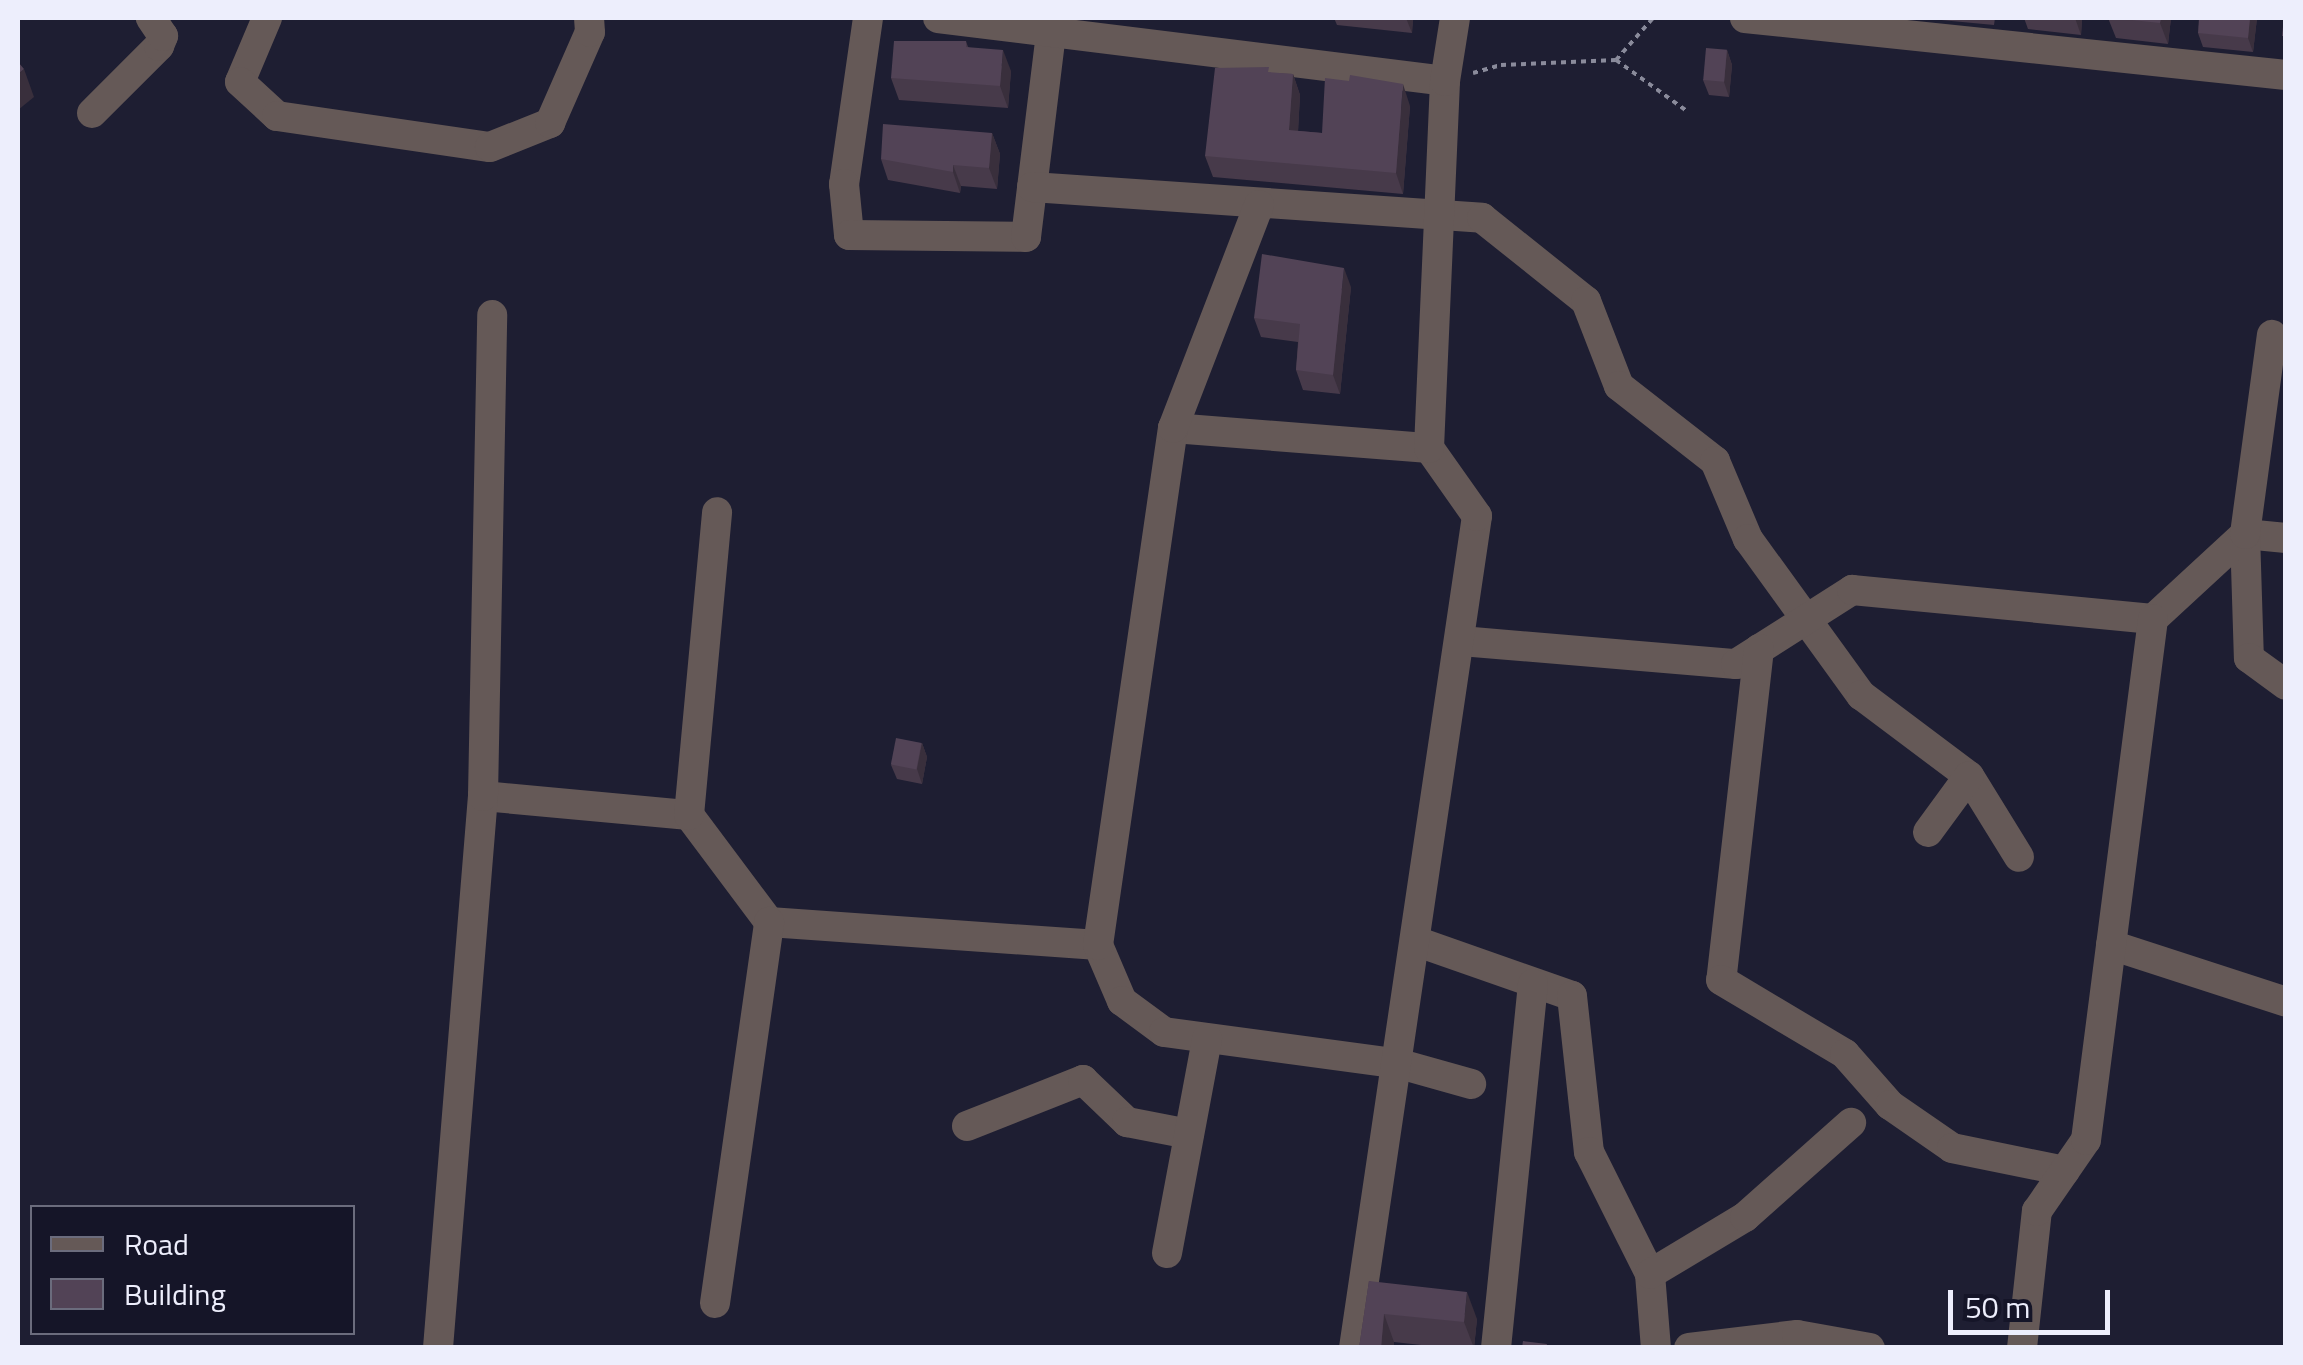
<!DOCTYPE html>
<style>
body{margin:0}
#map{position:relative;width:2303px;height:1365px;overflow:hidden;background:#1e1e32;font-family:"Titillium Web",sans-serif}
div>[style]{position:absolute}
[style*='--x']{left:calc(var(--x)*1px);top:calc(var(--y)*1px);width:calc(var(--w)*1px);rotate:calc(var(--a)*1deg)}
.path>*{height:4px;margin-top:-2px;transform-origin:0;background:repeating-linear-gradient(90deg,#8a8b9b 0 5px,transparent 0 10px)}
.minor>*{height:30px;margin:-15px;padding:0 15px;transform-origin:15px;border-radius:15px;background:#655957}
.wall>*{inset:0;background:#473a4a}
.shaded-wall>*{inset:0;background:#392f3c}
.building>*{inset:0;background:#524356;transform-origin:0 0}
span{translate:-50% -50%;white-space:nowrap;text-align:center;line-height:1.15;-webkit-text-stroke:8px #151528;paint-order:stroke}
.frame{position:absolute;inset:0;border:20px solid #edeefc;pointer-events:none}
.legend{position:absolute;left:30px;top:1205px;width:325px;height:130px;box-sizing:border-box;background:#151528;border:2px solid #6b6c7d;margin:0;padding:12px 18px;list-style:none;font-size:30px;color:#edeefc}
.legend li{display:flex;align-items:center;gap:20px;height:50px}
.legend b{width:50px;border:2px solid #6b6c7d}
.scale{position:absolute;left:1948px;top:1290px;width:162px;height:45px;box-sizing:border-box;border:5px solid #edeefc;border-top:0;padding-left:12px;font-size:30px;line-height:35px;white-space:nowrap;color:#edeefc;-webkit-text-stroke:8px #151528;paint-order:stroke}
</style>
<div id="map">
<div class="path">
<div style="--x:1616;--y:60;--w:87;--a:35.7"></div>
<div style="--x:1473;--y:73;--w:29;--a:-16"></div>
<div style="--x:1501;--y:65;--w:115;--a:-2.5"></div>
<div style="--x:1616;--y:60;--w:56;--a:-48.6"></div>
</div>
<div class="minor">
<div style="--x:267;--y:18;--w:69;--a:112.9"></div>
<div style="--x:240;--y:82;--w:50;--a:42.6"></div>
<div style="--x:277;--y:116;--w:215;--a:8.3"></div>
<div style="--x:490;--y:147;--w:65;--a:-21.8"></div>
<div style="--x:550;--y:123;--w:99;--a:-66.3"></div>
<div style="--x:590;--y:32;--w:14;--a:-94"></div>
<div style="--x:868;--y:18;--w:168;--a:98.2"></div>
<div style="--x:844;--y:184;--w:51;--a:84.4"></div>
<div style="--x:849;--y:235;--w:177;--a:0.6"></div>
<div style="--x:1026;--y:237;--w:207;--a:-83"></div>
<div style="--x:938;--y:18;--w:511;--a:7.08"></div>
<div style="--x:1745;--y:18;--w:544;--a:6.01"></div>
<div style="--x:92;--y:113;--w:95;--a:-45"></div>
<div style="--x:159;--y:46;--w:11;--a:-68"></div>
<div style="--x:163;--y:36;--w:22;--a:-124"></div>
<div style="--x:1032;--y:187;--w:451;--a:3.9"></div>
<div style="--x:1482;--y:218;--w:133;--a:38.6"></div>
<div style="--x:1586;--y:301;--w:91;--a:68.8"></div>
<div style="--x:1619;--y:386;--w:122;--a:38"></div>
<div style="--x:1715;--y:461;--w:85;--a:67.1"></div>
<div style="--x:1748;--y:539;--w:193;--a:54.1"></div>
<div style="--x:1861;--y:695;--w:135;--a:36.9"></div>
<div style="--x:1969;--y:776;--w:95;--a:58.3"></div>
<div style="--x:1173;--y:428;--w:257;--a:4.5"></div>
<div style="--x:2286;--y:538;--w:41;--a:-174.4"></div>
<div style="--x:2245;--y:534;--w:124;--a:88.2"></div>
<div style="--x:2249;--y:658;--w:46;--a:36.1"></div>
<div style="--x:1461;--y:641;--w:276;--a:4.8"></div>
<div style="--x:1736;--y:664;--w:138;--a:-32.5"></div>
<div style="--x:1852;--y:590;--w:302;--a:5.5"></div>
<div style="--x:2153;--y:619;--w:125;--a:-42.7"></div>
<div style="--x:2245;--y:534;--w:201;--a:-82.3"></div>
<div style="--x:1759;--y:649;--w:333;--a:96.5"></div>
<div style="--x:1721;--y:980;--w:144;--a:30.8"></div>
<div style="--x:1845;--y:1054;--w:68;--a:48.6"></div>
<div style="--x:1890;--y:1105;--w:75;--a:34.7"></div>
<div style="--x:1952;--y:1148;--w:115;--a:11.5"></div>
<div style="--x:483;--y:796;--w:207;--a:5.3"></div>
<div style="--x:689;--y:815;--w:134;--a:53.2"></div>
<div style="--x:769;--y:922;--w:330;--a:4"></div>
<div style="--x:1098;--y:945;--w:61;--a:66.8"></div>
<div style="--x:1122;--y:1001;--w:52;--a:36.4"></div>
<div style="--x:1164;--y:1032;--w:238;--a:7.7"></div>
<div style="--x:1400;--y:1064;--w:74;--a:15.7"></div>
<div style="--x:689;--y:815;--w:304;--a:-84.7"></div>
<div style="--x:1928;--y:832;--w:69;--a:-53.8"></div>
<div style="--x:1418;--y:942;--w:163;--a:19.3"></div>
<div style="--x:1572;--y:996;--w:157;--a:83.8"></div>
<div style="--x:1589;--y:1152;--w:136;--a:63.4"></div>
<div style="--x:1650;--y:1274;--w:74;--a:85.4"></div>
<div style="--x:1098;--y:945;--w:522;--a:-81.75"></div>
<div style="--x:1173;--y:428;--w:239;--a:-68.9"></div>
<div style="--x:2111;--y:945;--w:184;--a:18"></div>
<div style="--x:967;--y:1126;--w:125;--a:-21.6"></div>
<div style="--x:1083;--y:1080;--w:61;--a:43.7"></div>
<div style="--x:1127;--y:1122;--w:63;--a:11"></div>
<div style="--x:1167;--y:1253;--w:218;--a:-79.4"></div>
<div style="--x:1650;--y:1274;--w:111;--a:-31"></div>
<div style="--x:1745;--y:1217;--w:142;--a:-41.6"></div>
<div style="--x:715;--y:1303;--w:385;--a:-81.9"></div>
<div style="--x:438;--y:1348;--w:554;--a:-85.34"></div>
<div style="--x:483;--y:796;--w:481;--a:-88.9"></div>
<div style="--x:1354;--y:1348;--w:841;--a:-81.59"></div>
<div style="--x:1477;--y:516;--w:83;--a:-125.2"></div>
<div style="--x:1429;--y:448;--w:367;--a:-87.5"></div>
<div style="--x:1445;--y:81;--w:64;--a:-81"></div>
<div style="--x:1496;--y:1348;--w:366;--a:-84.2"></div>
<div style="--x:1689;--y:1348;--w:109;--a:-6.9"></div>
<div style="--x:1797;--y:1335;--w:74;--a:10.1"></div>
<div style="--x:2022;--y:1348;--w:138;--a:-83.8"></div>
<div style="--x:2037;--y:1211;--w:86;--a:-55.4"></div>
<div style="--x:2086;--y:1140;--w:525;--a:-82.67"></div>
</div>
<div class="wall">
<div style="clip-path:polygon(1334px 18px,1413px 18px,1412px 33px,1337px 25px)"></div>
<div style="clip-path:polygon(1940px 18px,1995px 18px,1994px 25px,1941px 20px)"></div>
<div style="clip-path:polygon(2024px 18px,2082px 18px,2081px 35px,2028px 29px)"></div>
<div style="clip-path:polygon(2108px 18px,2171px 18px,2168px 44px,2116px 38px)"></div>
<div style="clip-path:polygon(2257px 18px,2253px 52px,2203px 47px,2198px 33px)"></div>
<div style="clip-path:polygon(966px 41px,968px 47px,1011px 71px,1008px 108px,899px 100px,891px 78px)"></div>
<div style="clip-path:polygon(1727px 50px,1732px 65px,1729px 97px,1709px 95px,1703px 80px)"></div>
<div style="clip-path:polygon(1271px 73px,1293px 74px,1300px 95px,1298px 131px,1322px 133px,1410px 106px,1403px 194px,1213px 177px,1205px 156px)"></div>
<div style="clip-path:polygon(992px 133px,1000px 154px,997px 189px,961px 186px,960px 193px,888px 180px,881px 159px)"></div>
<div style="clip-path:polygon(1351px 287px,1340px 394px,1303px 390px,1296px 370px,1298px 342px,1261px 337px,1254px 318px)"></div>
<div style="clip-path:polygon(922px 743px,927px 757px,922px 784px,897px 779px,891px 765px)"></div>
<div style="clip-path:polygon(1369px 1281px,1477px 1319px,1474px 1348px,1448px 1348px,1394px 1342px,1394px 1348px,1359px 1348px)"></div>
</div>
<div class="shaded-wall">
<div style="clip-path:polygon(1406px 18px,1413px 18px,1412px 33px)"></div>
<div style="clip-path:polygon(2075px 18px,2082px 18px,2081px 35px)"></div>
<div style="clip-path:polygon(2161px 18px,2171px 18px,2168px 44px,2160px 23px)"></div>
<div style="clip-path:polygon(2250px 18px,2257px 18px,2253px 52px,2248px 38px)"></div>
<div style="clip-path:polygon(1003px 50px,1011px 71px,1008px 108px,1000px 86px)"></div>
<div style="clip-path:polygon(1727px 50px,1732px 65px,1729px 97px,1724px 82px)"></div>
<div style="clip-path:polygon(24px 69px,34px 97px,18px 110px,18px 74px)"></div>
<div style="clip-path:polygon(1293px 74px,1300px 95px,1297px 151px,1289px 130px)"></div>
<div style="clip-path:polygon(1403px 84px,1410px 106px,1403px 194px,1396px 173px)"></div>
<div style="clip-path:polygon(992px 133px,1000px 154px,997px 189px,989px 168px)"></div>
<div style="clip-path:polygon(953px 165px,961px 186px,960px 193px,953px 172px)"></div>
<div style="clip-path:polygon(1344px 268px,1351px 287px,1340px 394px,1333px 375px)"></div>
<div style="clip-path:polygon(922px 743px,927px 757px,922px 784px,917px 769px)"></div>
<div style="clip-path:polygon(1467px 1292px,1477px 1319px,1474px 1348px,1464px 1322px)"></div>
<div style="clip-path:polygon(1384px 1314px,1394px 1342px,1394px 1348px,1381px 1348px)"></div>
</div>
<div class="building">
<div style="clip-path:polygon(2113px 18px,2161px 18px,2160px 23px)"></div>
<div style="clip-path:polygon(2199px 18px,2250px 18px,2248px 38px,2198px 33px)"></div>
<div style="clip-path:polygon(2284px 18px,2286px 18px,2286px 36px,2282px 36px)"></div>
<div style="clip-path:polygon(894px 41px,966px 41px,966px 47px,1003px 50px,1000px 86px,891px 78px)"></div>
<div style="left:1706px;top:48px;width:21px;height:32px;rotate:5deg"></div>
<div style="clip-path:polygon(18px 62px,24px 69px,18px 74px)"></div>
<div style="clip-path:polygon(1269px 67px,1268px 72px,1293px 74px,1289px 130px,1322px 133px,1325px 78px,1349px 81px,1350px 75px,1403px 84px,1396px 173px,1205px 156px,1215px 68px)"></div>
<div style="clip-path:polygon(883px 124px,992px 133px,989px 168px,953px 165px,953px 172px,881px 159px)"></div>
<div style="clip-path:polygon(1262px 254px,1344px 268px,1333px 375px,1296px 370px,1300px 324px,1254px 318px)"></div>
<div style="left:896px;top:738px;width:26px;height:27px;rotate:11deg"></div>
<div style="clip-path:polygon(1369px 1281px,1467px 1292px,1464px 1322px,1384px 1314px,1381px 1348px,1359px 1348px)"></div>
<div style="clip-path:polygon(1523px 1341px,1547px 1344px,1546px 1348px,1522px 1348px)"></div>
</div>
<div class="frame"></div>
<ul class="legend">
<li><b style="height:12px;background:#655957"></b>Road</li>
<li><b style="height:28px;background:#524356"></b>Building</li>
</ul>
<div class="scale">50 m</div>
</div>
